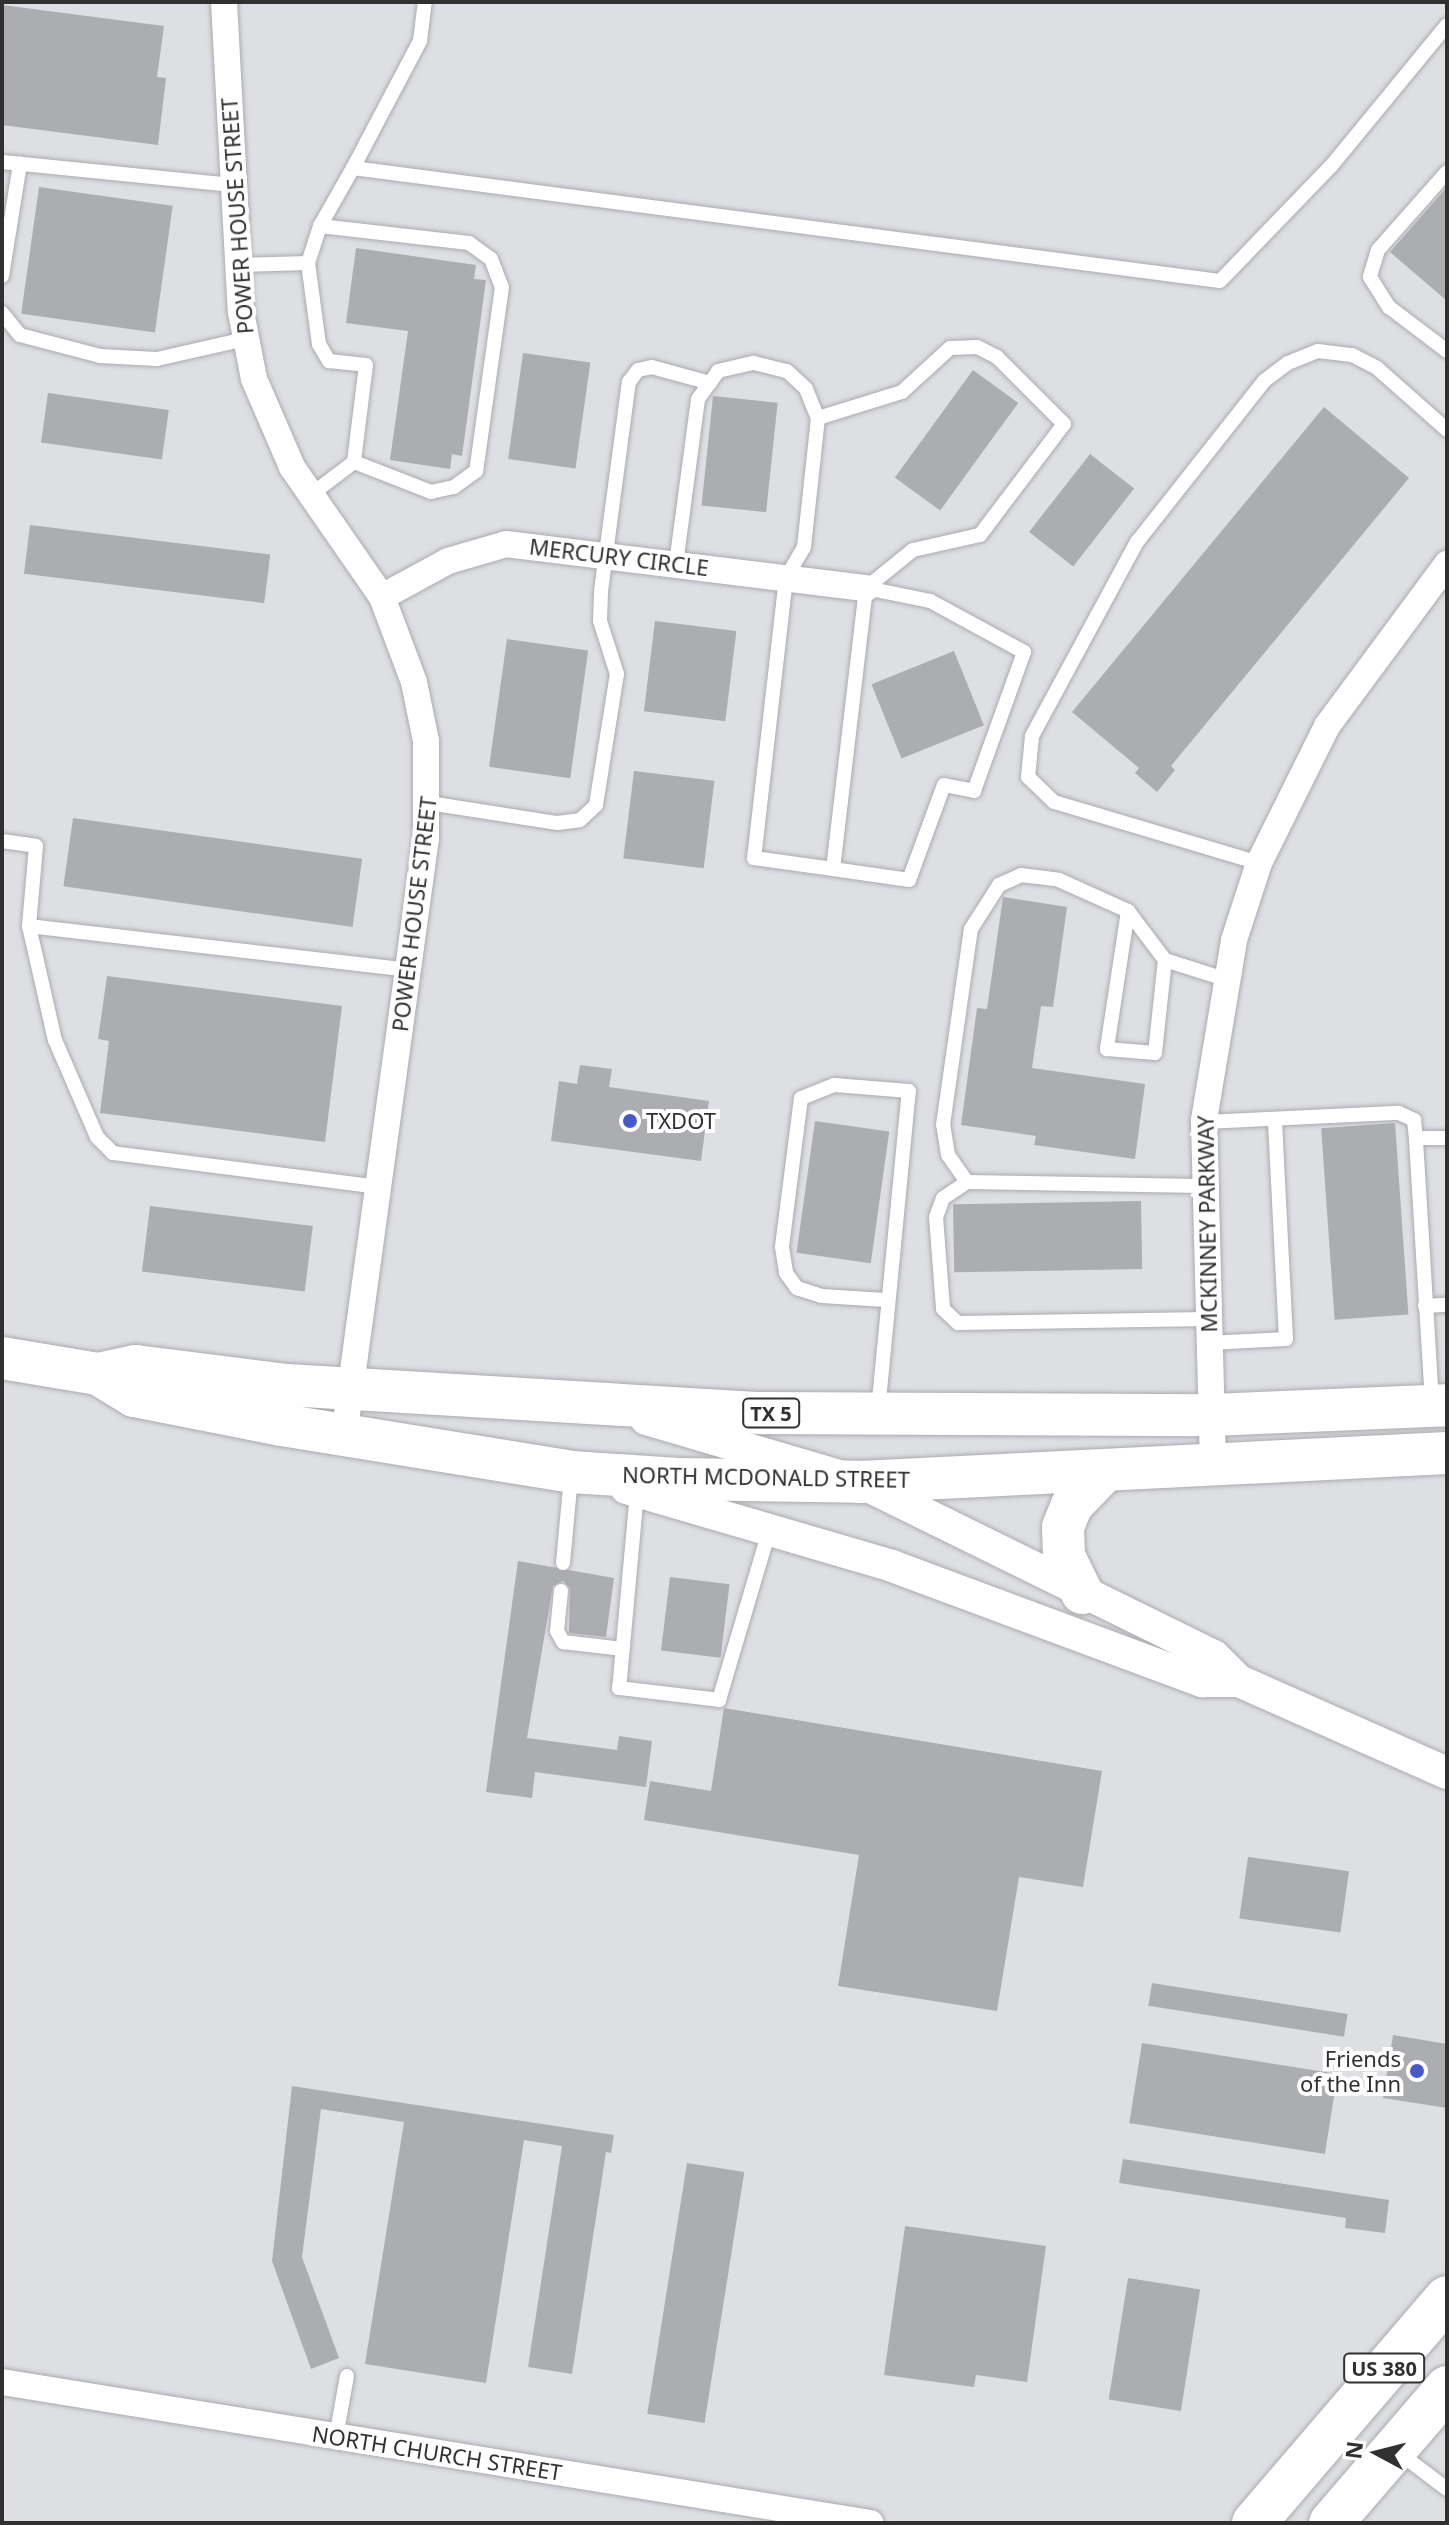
<!DOCTYPE html>
<style>
body{margin:0}
#map{position:relative;width:1449px;height:2525px;overflow:hidden;background:#dedfe3;font-family:"Noto Sans",sans-serif}
div>[style]{position:absolute}
[style*='--x']{left:calc(var(--x)*1px);top:calc(var(--y)*1px);width:calc(var(--w)*1px);rotate:calc(var(--a)*1deg)}
.building>*{inset:0;background:#acadb1;transform-origin:0 0}
.roads{filter:drop-shadow(0 0 2px #aaabae) drop-shadow(0 0 2px #aaabae)}
.service>*{height:14px;margin:-7px;padding:0 7px;transform-origin:7px;border-radius:7px;background:#fff}
.minor>*{height:26px;margin:-13px;padding:0 13px;transform-origin:13px;border-radius:13px;background:#fff}
.tertiary>*{height:32px;margin:-16px;padding:0 16px;transform-origin:16px;border-radius:16px;background:#fff}
.primary>*{height:42px;margin:-21px;padding:0 21px;transform-origin:21px;border-radius:21px;background:#fff}
.trunk>*{height:44px;margin:-22px;padding:0 22px;transform-origin:22px;border-radius:22px;background:#fff}
.dots>*{width:22px;height:22px;translate:-50% -50%;box-sizing:border-box;border:4px solid #fff;border-radius:50%}
span{translate:-50% -50%;white-space:nowrap;text-align:center;line-height:1.15;-webkit-text-stroke:8px #fff;paint-order:stroke}
.shield-label span{padding:2px 6px;background:#fff;border:2px solid;border-radius:6px;-webkit-text-stroke-width:0}
.shield-label{font-size:20px;color:#303031;font-weight:700}
.street-label{font-size:22px;color:#303031}
.poi-label{font-size:22px;color:#303031}
.left{translate:0 -50%;text-align:left}
.right{translate:-100% -50%;text-align:right}
.frame{position:absolute;inset:0;border:4px solid #303031;pointer-events:none}
.north{position:absolute;left:1337px;top:2413px;width:80px;height:80px;-webkit-text-stroke:6px #fff;paint-order:stroke;rotate:277deg;font-size:22px;font-weight:700;line-height:32px;text-align:center;color:#303031}
.north::after{content:'';display:block;margin:auto;width:28px;height:36px;background:#303031;clip-path:polygon(50% 0,100% 100%,50% 72%,0 100%)}
</style>
<div id="map">
<div class="building">
<div style="clip-path:polygon(2px 5px,164px 26px,157px 77px,166px 78px,158px 145px,2px 125px)"></div>
<div style="left:39px;top:187px;width:135px;height:128px;rotate:8deg"></div>
<div style="clip-path:polygon(1447px 187px,1447px 301px,1390px 252px)"></div>
<div style="clip-path:polygon(356px 248px,476px 265px,474px 279px,486px 280px,462px 456px,452px 454px,450px 469px,390px 460px,408px 331px,346px 323px)"></div>
<div style="left:523px;top:353px;width:68px;height:107px;rotate:8deg"></div>
<div style="left:973px;top:370px;width:56px;height:133px;rotate:36deg"></div>
<div style="left:48px;top:393px;width:122px;height:50px;rotate:8deg"></div>
<div style="left:713px;top:396px;width:65px;height:110px;rotate:6deg"></div>
<div style="clip-path:polygon(1324px 407px,1409px 478px,1171px 766px,1175px 770px,1157px 792px,1135px 773px,1139px 768px,1072px 712px)"></div>
<div style="left:1090px;top:454px;width:56px;height:99px;rotate:38deg"></div>
<div style="left:30px;top:525px;width:242px;height:49px;rotate:7deg"></div>
<div style="left:655px;top:621px;width:82px;height:91px;rotate:7deg"></div>
<div style="left:507px;top:639px;width:82px;height:129px;rotate:8deg"></div>
<div style="left:954px;top:651px;width:80px;height:89px;rotate:68deg"></div>
<div style="left:634px;top:771px;width:81px;height:88px;rotate:7deg"></div>
<div style="left:73px;top:818px;width:292px;height:69px;rotate:8deg"></div>
<div style="clip-path:polygon(1003px 897px,1067px 907px,1053px 1007px,1041px 1006px,1032px 1068px,1145px 1084px,1135px 1159px,1034px 1145px,1036px 1136px,961px 1125px,977px 1008px,987px 1009px)"></div>
<div style="clip-path:polygon(107px 976px,342px 1006px,325px 1142px,100px 1113px,109px 1041px,98px 1039px)"></div>
<div style="clip-path:polygon(580px 1065px,612px 1069px,609px 1087px,709px 1101px,701px 1161px,551px 1141px,559px 1081px,577px 1084px)"></div>
<div style="left:815px;top:1121px;width:75px;height:133px;rotate:8deg"></div>
<div style="left:1395px;top:1123px;width:192px;height:74px;rotate:86deg"></div>
<div style="left:1141px;top:1201px;width:68px;height:188px;rotate:89deg"></div>
<div style="left:150px;top:1206px;width:164px;height:66px;rotate:7deg"></div>
<div style="clip-path:polygon(518px 1561px,614px 1578px,606px 1637px,569px 1633px,570px 1588px,563px 1581px,553px 1586px,527px 1738px,617px 1750px,619px 1736px,652px 1741px,646px 1787px,535px 1772px,532px 1798px,486px 1792px)"></div>
<div style="left:670px;top:1577px;width:60px;height:74px;rotate:7deg"></div>
<div style="clip-path:polygon(724px 1708px,1102px 1771px,1083px 1887px,1019px 1877px,997px 2011px,838px 1986px,859px 1855px,644px 1820px,650px 1781px,711px 1791px)"></div>
<div style="left:1248px;top:1857px;width:102px;height:62px;rotate:8deg"></div>
<div style="left:1152px;top:1983px;width:198px;height:23px;rotate:9deg"></div>
<div style="clip-path:polygon(1393px 2035px,1447px 2044px,1447px 2108px,1383px 2098px)"></div>
<div style="left:1142px;top:2043px;width:198px;height:81px;rotate:9deg"></div>
<div style="clip-path:polygon(292px 2086px,614px 2135px,611px 2153px,606px 2152px,572px 2374px,528px 2367px,562px 2146px,524px 2140px,486px 2383px,365px 2364px,404px 2122px,321px 2109px,302px 2257px,339px 2358px,311px 2369px,272px 2261px)"></div>
<div style="clip-path:polygon(1123px 2159px,1389px 2200px,1385px 2233px,1345px 2228px,1346px 2218px,1119px 2183px)"></div>
<div style="left:687px;top:2163px;width:58px;height:254px;rotate:9deg"></div>
<div style="clip-path:polygon(905px 2226px,1046px 2246px,1027px 2382px,976px 2375px,974px 2387px,884px 2375px)"></div>
<div style="left:1128px;top:2278px;width:73px;height:123px;rotate:9deg"></div>
</div>
<div class="roads">
<div class="service">
<div style="--x:2;--y:162;--w:232;--a:5.7"></div>
<div style="--x:353;--y:168;--w:144;--a:-62.2"></div>
<div style="--x:420;--y:41;--w:39;--a:-83"></div>
<div style="--x:1447;--y:172;--w:104;--a:131.5"></div>
<div style="--x:1378;--y:250;--w:28;--a:107"></div>
<div style="--x:1370;--y:277;--w:36;--a:58"></div>
<div style="--x:1389;--y:307;--w:73;--a:37.2"></div>
<div style="--x:320;--y:226;--w:67;--a:-60.4"></div>
<div style="--x:353;--y:168;--w:874;--a:7.43"></div>
<div style="--x:1220;--y:281;--w:161;--a:-46"></div>
<div style="--x:1332;--y:165;--w:181;--a:-50.6"></div>
<div style="--x:308;--y:263;--w:39;--a:-72"></div>
<div style="--x:320;--y:226;--w:150;--a:6.5"></div>
<div style="--x:469;--y:243;--w:27;--a:36"></div>
<div style="--x:491;--y:259;--w:30;--a:69"></div>
<div style="--x:502;--y:287;--w:186;--a:98"></div>
<div style="--x:476;--y:471;--w:27;--a:144"></div>
<div style="--x:454;--y:487;--w:24;--a:168"></div>
<div style="--x:431;--y:492;--w:83;--a:-158.7"></div>
<div style="--x:238;--y:265;--w:70;--a:-1.6"></div>
<div style="--x:308;--y:263;--w:82;--a:82.3"></div>
<div style="--x:319;--y:344;--w:20;--a:60"></div>
<div style="--x:329;--y:361;--w:37;--a:6"></div>
<div style="--x:366;--y:365;--w:98;--a:97.1"></div>
<div style="--x:354;--y:462;--w:53;--a:142.7"></div>
<div style="--x:2;--y:276;--w:114;--a:-80.9"></div>
<div style="--x:2;--y:313;--w:28;--a:51"></div>
<div style="--x:20;--y:335;--w:83;--a:14.7"></div>
<div style="--x:100;--y:356;--w:57;--a:3"></div>
<div style="--x:157;--y:359;--w:90;--a:-12.8"></div>
<div style="--x:676;--y:564;--w:166;--a:-82.4"></div>
<div style="--x:698;--y:399;--w:34;--a:-54"></div>
<div style="--x:718;--y:371;--w:37;--a:-13"></div>
<div style="--x:754;--y:363;--w:34;--a:14"></div>
<div style="--x:787;--y:371;--w:26;--a:43"></div>
<div style="--x:806;--y:389;--w:31;--a:68"></div>
<div style="--x:818;--y:418;--w:130;--a:96.2"></div>
<div style="--x:804;--y:547;--w:36;--a:120"></div>
<div style="--x:786;--y:578;--w:282;--a:96.5"></div>
<div style="--x:754;--y:858;--w:80;--a:7.9"></div>
<div style="--x:833;--y:869;--w:283;--a:-83.3"></div>
<div style="--x:866;--y:588;--w:60;--a:-39"></div>
<div style="--x:913;--y:550;--w:69;--a:-12.6"></div>
<div style="--x:980;--y:535;--w:139;--a:-52.9"></div>
<div style="--x:1064;--y:424;--w:95;--a:-135"></div>
<div style="--x:997;--y:357;--w:22;--a:-153"></div>
<div style="--x:977;--y:347;--w:27;--a:178"></div>
<div style="--x:950;--y:348;--w:65;--a:137.5"></div>
<div style="--x:902;--y:392;--w:88;--a:162.8"></div>
<div style="--x:429;--y:803;--w:130;--a:8.9"></div>
<div style="--x:557;--y:823;--w:23;--a:-7"></div>
<div style="--x:580;--y:820;--w:22;--a:-43"></div>
<div style="--x:596;--y:805;--w:133;--a:-80.9"></div>
<div style="--x:617;--y:674;--w:56;--a:-107.8"></div>
<div style="--x:600;--y:621;--w:30;--a:-88"></div>
<div style="--x:601;--y:591;--w:211;--a:-82.4"></div>
<div style="--x:629;--y:382;--w:15;--a:-53"></div>
<div style="--x:638;--y:370;--w:14;--a:-12"></div>
<div style="--x:652;--y:367;--w:60;--a:15.4"></div>
<div style="--x:2;--y:841;--w:34;--a:8"></div>
<div style="--x:36;--y:846;--w:80;--a:95"></div>
<div style="--x:29;--y:926;--w:117;--a:77.2"></div>
<div style="--x:55;--y:1040;--w:106;--a:66.6"></div>
<div style="--x:97;--y:1137;--w:23;--a:45"></div>
<div style="--x:113;--y:1153;--w:267;--a:7.3"></div>
<div style="--x:1259;--y:863;--w:214;--a:-163.4"></div>
<div style="--x:1054;--y:802;--w:36;--a:-136"></div>
<div style="--x:1028;--y:777;--w:41;--a:-84.4"></div>
<div style="--x:1032;--y:736;--w:221;--a:-61.6"></div>
<div style="--x:1137;--y:542;--w:205;--a:-51.7"></div>
<div style="--x:1264;--y:381;--w:30;--a:-37"></div>
<div style="--x:1288;--y:363;--w:32;--a:-22"></div>
<div style="--x:1318;--y:351;--w:34;--a:7"></div>
<div style="--x:1352;--y:355;--w:28;--a:27"></div>
<div style="--x:1377;--y:368;--w:94;--a:41.5"></div>
<div style="--x:833;--y:869;--w:77;--a:8.2"></div>
<div style="--x:909;--y:880;--w:101;--a:-69.8"></div>
<div style="--x:944;--y:785;--w:31;--a:11"></div>
<div style="--x:974;--y:791;--w:148;--a:-70.2"></div>
<div style="--x:1024;--y:652;--w:107;--a:-151.5"></div>
<div style="--x:930;--y:601;--w:65;--a:-168.5"></div>
<div style="--x:1128;--y:911;--w:140;--a:98.7"></div>
<div style="--x:1107;--y:1049;--w:48;--a:4.8"></div>
<div style="--x:1155;--y:1053;--w:94;--a:-83.9"></div>
<div style="--x:29;--y:926;--w:383;--a:6.6"></div>
<div style="--x:1205;--y:1122;--w:194;--a:-2.7"></div>
<div style="--x:1399;--y:1113;--w:17;--a:25"></div>
<div style="--x:1414;--y:1120;--w:18;--a:84"></div>
<div style="--x:967;--y:1182;--w:29;--a:146"></div>
<div style="--x:943;--y:1198;--w:20;--a:110"></div>
<div style="--x:936;--y:1217;--w:92;--a:85.6"></div>
<div style="--x:943;--y:1309;--w:21;--a:43"></div>
<div style="--x:958;--y:1323;--w:250;--a:-0.9"></div>
<div style="--x:1202;--y:1186;--w:235;--a:-179"></div>
<div style="--x:967;--y:1182;--w:33;--a:-125"></div>
<div style="--x:948;--y:1155;--w:30;--a:-99"></div>
<div style="--x:943;--y:1125;--w:198;--a:-81.9"></div>
<div style="--x:971;--y:929;--w:52;--a:-57.5"></div>
<div style="--x:999;--y:885;--w:24;--a:-24"></div>
<div style="--x:1021;--y:875;--w:38;--a:7"></div>
<div style="--x:1059;--y:880;--w:76;--a:24.2"></div>
<div style="--x:1128;--y:911;--w:61;--a:52.9"></div>
<div style="--x:1165;--y:960;--w:63;--a:17.6"></div>
<div style="--x:1425;--y:1306;--w:22;--a:-3"></div>
<div style="--x:1209;--y:1343;--w:77;--a:-3"></div>
<div style="--x:1286;--y:1339;--w:220;--a:-92.9"></div>
<div style="--x:1432;--y:1402;--w:264;--a:-93.5"></div>
<div style="--x:1416;--y:1138;--w:31;--a:0"></div>
<div style="--x:878;--y:1411;--w:321;--a:-84.5"></div>
<div style="--x:909;--y:1091;--w:75;--a:-175.4"></div>
<div style="--x:834;--y:1085;--w:35;--a:158"></div>
<div style="--x:801;--y:1098;--w:150;--a:97.3"></div>
<div style="--x:782;--y:1247;--w:26;--a:81"></div>
<div style="--x:786;--y:1273;--w:19;--a:54"></div>
<div style="--x:797;--y:1288;--w:25;--a:18"></div>
<div style="--x:821;--y:1296;--w:65;--a:3.5"></div>
<div style="--x:637;--y:1492;--w:197;--a:95.2"></div>
<div style="--x:619;--y:1688;--w:101;--a:6.8"></div>
<div style="--x:719;--y:1700;--w:179;--a:-73.5"></div>
<div style="--x:563;--y:1563;--w:87;--a:-84.7"></div>
<div style="--x:561;--y:1591;--w:40;--a:95.7"></div>
<div style="--x:557;--y:1631;--w:13;--a:61"></div>
<div style="--x:563;--y:1642;--w:60;--a:6.7"></div>
<div style="--x:336;--y:2437;--w:62;--a:-79.8"></div>
<div style="--x:1398;--y:2452;--w:61;--a:37.1"></div>
</div>
<div class="minor">
<div style="--x:224;--y:2;--w:310;--a:86.9"></div>
<div style="--x:241;--y:312;--w:68;--a:79"></div>
<div style="--x:254;--y:379;--w:96;--a:66.6"></div>
<div style="--x:292;--y:467;--w:158;--a:55.3"></div>
<div style="--x:382;--y:597;--w:91;--a:69.4"></div>
<div style="--x:414;--y:682;--w:60;--a:78.5"></div>
<div style="--x:426;--y:741;--w:97;--a:90"></div>
<div style="--x:426;--y:838;--w:604;--a:97.81"></div>
<div style="--x:382;--y:597;--w:75;--a:-28.6"></div>
<div style="--x:448;--y:561;--w:60;--a:-16.3"></div>
<div style="--x:506;--y:544;--w:363;--a:7"></div>
<div style="--x:1213;--y:1466;--w:346;--a:-91.5"></div>
<div style="--x:1204;--y:1120;--w:182;--a:-80.5"></div>
<div style="--x:1234;--y:940;--w:81;--a:-72"></div>
<div style="--x:1259;--y:863;--w:153;--a:-63.6"></div>
<div style="--x:1327;--y:726;--w:202;--a:-53.5"></div>
<div style="--x:2;--y:2382;--w:880;--a:9.22"></div>
</div>
<div class="tertiary">
<div style="--x:646;--y:1419;--w:223;--a:16.4"></div>
<div style="--x:860;--y:1482;--w:394;--a:26.2"></div>
<div style="--x:1214;--y:1656;--w:35;--a:45"></div>
<div style="--x:1239;--y:1681;--w:227;--a:23.9"></div>
<div style="--x:626;--y:1488;--w:277;--a:16.3"></div>
<div style="--x:892;--y:1566;--w:331;--a:20.4"></div>
<div style="--x:1202;--y:1681;--w:37;--a:0"></div>
</div>
<div class="primary">
<div style="--x:2;--y:1358;--w:97;--a:9.5"></div>
<div style="--x:98;--y:1374;--w:39;--a:-12"></div>
<div style="--x:136;--y:1366;--w:152;--a:7.2"></div>
<div style="--x:287;--y:1385;--w:478;--a:3.4"></div>
<div style="--x:764;--y:1413;--w:448;--a:0.3"></div>
<div style="--x:1212;--y:1415;--w:235;--a:-2.4"></div>
<div style="--x:98;--y:1374;--w:42;--a:31.4"></div>
<div style="--x:134;--y:1396;--w:151;--a:11.1"></div>
<div style="--x:282;--y:1425;--w:293;--a:9.2"></div>
<div style="--x:571;--y:1472;--w:107;--a:3.7"></div>
<div style="--x:678;--y:1479;--w:182;--a:0.9"></div>
<div style="--x:860;--y:1482;--w:588;--a:-2.83"></div>
<div style="--x:1082;--y:1593;--w:41;--a:-115.9"></div>
<div style="--x:1064;--y:1556;--w:29;--a:-92"></div>
<div style="--x:1063;--y:1527;--w:24;--a:-68"></div>
<div style="--x:1072;--y:1505;--w:46;--a:-45.9"></div>
</div>
<div class="trunk">
<div style="--x:1254;--y:2523;--w:296;--a:-49.4"></div>
<div style="--x:1331;--y:2523;--w:178;--a:-49.3"></div>
</div>
</div>
<div class="dots">
<div style="left:630px;top:1121px;background:#4758cd"></div>
<div style="left:1417px;top:2071px;background:#4758cd"></div>
</div>
<div class="shield-label">
<span style="left:771px;top:1413px">TX 5</span>
<span style="left:1384px;top:2368px">US 380</span>
</div>
<div class="street-label">
<span style="left:237px;top:216px;rotate:-94deg">POWER HOUSE STREET</span>
<span style="left:619px;top:557px;rotate:7deg">MERCURY CIRCLE</span>
<span style="left:414px;top:914px;rotate:-83deg">POWER HOUSE STREET</span>
<span style="left:1207px;top:1224px;rotate:-91deg">MCKINNEY PARKWAY</span>
<span style="left:766px;top:1477px;rotate:1deg">NORTH MCDONALD STREET</span>
<span style="left:437px;top:2453px;rotate:9deg">NORTH CHURCH STREET</span>
</div>
<div class="poi-label">
<span class="left" style="left:646px;top:1121px">TXDOT</span>
<span class="right" style="left:1401px;top:2071px">Friends<br>of the Inn</span>
</div>
<div class="frame"></div>
<div class="north">N</div>
</div>
